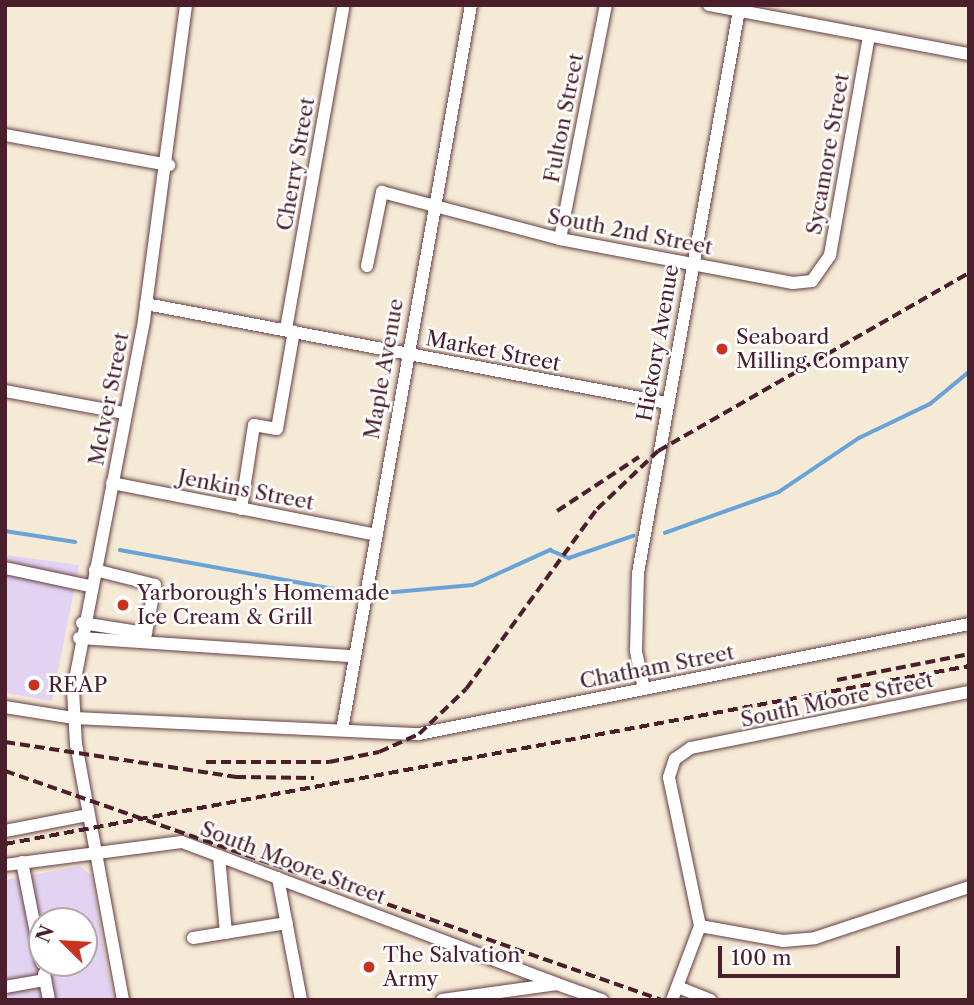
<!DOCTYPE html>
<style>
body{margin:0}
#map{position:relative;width:974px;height:1005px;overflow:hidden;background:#f5ead5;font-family:"Libre Caslon Text",serif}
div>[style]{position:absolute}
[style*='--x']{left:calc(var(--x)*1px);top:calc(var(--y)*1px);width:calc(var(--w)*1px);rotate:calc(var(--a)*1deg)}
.built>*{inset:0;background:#e3d3f2}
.stream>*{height:3.5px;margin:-1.75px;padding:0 1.75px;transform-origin:1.75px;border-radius:1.75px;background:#69a2d8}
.roads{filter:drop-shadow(0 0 2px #643d44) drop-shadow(0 0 2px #643d44)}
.minor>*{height:12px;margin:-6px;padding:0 6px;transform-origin:6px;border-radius:6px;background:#fff}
.rail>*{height:3.5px;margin-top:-1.75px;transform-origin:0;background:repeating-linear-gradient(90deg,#4a1f2b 0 10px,transparent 0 15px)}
.dots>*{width:19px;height:19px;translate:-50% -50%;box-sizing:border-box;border:4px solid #fff;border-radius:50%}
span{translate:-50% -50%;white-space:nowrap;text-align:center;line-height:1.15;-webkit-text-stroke:5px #fff;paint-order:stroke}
.street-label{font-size:21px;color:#4a1f2b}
.poi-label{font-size:21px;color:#4a1f2b}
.left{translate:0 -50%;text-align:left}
.frame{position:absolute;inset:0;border:7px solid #4a1f2b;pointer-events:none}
.north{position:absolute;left:28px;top:907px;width:70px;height:70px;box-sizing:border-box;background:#fff;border:2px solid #b7a5aa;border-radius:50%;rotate:294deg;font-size:19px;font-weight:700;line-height:28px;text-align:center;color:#4a1f2b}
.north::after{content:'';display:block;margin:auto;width:24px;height:32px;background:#c8321e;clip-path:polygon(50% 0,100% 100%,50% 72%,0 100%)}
.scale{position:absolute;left:718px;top:946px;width:182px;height:32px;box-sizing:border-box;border:4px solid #4a1f2b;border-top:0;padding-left:9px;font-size:21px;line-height:24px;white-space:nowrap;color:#4a1f2b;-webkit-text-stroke:5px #fff;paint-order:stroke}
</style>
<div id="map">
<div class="built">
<div style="clip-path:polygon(5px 555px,79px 565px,52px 701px,5px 693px)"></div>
<div style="clip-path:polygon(evenodd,80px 866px,91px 875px,113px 1000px,5px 1000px,5px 880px,80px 866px,42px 921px,84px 921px,84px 963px,42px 963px,42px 921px)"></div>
</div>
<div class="stream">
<div style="--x:5;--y:531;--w:71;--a:8.9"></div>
<div style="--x:665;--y:533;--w:121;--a:-19.8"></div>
<div style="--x:779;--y:492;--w:97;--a:-34"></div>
<div style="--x:859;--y:438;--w:79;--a:-25.6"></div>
<div style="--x:930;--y:404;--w:50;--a:-39.4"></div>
<div style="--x:120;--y:550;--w:234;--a:10.3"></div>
<div style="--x:372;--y:594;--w:101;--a:-5.1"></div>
<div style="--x:473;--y:585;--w:85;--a:-24.4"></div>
<div style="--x:550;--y:550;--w:21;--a:23"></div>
<div style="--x:569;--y:558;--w:68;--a:-19"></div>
</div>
<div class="roads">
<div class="minor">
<div style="--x:709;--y:5;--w:265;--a:10.7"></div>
<div style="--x:5;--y:135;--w:167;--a:10.4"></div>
<div style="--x:560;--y:239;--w:238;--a:-78.9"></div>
<div style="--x:367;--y:266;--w:76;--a:-78.5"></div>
<div style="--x:382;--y:192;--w:184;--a:14.8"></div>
<div style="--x:560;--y:239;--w:237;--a:10.7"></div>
<div style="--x:793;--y:283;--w:19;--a:-6"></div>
<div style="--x:812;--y:281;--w:32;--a:-55"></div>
<div style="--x:830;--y:255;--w:223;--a:-79.9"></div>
<div style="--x:146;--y:304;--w:530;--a:10.76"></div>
<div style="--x:286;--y:329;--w:329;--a:-79.9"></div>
<div style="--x:5;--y:391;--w:121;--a:10.5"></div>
<div style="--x:112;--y:483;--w:266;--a:11.1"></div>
<div style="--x:241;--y:509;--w:85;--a:-81.2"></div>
<div style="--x:254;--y:425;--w:23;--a:10"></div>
<div style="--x:277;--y:429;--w:99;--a:-80.2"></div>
<div style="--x:5;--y:568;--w:87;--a:12"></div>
<div style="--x:82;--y:623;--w:65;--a:8.9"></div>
<div style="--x:146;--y:633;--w:49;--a:-79.4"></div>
<div style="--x:155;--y:585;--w:62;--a:-166"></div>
<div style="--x:79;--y:638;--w:272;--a:3.8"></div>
<div style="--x:644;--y:689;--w:40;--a:-102"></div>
<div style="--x:636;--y:650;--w:77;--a:-88.5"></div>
<div style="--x:638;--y:573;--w:577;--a:-79.82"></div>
<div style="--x:5;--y:707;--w:70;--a:9.1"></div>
<div style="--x:74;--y:718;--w:345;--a:2.7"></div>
<div style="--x:419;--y:734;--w:561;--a:-11.31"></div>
<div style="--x:342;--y:730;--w:736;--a:-79.91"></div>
<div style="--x:5;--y:831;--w:85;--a:-10.9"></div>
<div style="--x:219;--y:856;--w:77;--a:84.8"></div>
<div style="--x:22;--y:862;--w:103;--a:78.8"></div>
<div style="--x:5;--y:865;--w:178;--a:-7.4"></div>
<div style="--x:182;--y:842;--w:401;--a:20.7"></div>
<div style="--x:278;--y:878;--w:124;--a:79.3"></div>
<div style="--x:700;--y:926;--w:84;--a:10.2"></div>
<div style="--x:783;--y:941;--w:32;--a:-5"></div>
<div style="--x:815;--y:938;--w:162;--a:-18.3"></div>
<div style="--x:193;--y:938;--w:95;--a:-9.1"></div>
<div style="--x:44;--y:974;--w:26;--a:79"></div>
<div style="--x:5;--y:987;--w:41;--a:-9.9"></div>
<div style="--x:678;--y:987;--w:35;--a:22"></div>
<div style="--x:123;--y:1000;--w:259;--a:-100.4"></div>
<div style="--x:76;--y:745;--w:55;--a:-93.1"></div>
<div style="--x:73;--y:690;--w:377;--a:-79.1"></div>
<div style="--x:144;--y:320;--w:318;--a:-82.4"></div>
<div style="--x:442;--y:1000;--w:116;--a:-7.9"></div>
<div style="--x:557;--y:984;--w:48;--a:19.6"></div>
<div style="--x:672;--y:1000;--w:79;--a:-69.3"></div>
<div style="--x:700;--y:926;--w:152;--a:-101.8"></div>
<div style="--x:669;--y:777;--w:19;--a:-72"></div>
<div style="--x:675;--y:759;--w:19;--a:-35"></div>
<div style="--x:691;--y:748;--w:284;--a:-11.4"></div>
</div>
</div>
<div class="rail">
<div style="--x:557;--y:511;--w:98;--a:-33.4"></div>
<div style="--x:837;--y:680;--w:135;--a:-11.1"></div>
<div style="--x:5;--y:742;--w:234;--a:8.6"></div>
<div style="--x:236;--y:777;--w:78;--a:0.7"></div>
<div style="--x:206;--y:762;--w:123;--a:0"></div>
<div style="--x:329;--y:762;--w:51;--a:-11.3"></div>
<div style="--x:379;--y:752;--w:44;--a:-24.2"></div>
<div style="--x:419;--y:734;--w:65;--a:-43.8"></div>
<div style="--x:466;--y:689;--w:223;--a:-54"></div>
<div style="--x:597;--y:509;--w:84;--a:-43.6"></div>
<div style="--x:658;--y:451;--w:358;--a:-29.8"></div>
<div style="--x:5;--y:771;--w:696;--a:19.22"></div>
<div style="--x:5;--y:844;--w:980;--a:-10.46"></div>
</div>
<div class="dots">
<div style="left:722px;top:349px;background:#c8321e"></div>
<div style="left:123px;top:605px;background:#c8321e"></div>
<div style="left:34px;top:685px;background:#c8321e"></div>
<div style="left:369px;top:967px;background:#c8321e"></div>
</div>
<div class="street-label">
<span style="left:564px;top:118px;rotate:-79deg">Fulton Street</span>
<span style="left:828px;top:154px;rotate:-80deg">Sycamore Street</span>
<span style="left:296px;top:164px;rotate:-80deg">Cherry Street</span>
<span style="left:630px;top:232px;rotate:11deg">South 2nd Street</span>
<span style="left:658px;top:343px;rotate:-80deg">Hickory Avenue</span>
<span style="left:493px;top:351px;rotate:11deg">Market Street</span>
<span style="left:384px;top:369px;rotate:-80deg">Maple Avenue</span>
<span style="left:109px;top:399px;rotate:-79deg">McIver Street</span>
<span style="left:246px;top:490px;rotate:11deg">Jenkins Street</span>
<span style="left:657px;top:667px;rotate:-11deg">Chatham Street</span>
<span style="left:837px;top:700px;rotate:-12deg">South Moore Street</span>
<span style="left:293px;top:863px;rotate:21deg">South Moore Street</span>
</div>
<div class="poi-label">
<span class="left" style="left:736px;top:349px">Seaboard<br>Milling Company</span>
<span class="left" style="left:137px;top:605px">Yarborough's Homemade<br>Ice Cream &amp; Grill</span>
<span class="left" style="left:48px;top:685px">REAP</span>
<span class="left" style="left:383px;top:967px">The Salvation<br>Army</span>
</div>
<div class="frame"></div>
<div class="north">N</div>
<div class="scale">100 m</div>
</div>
